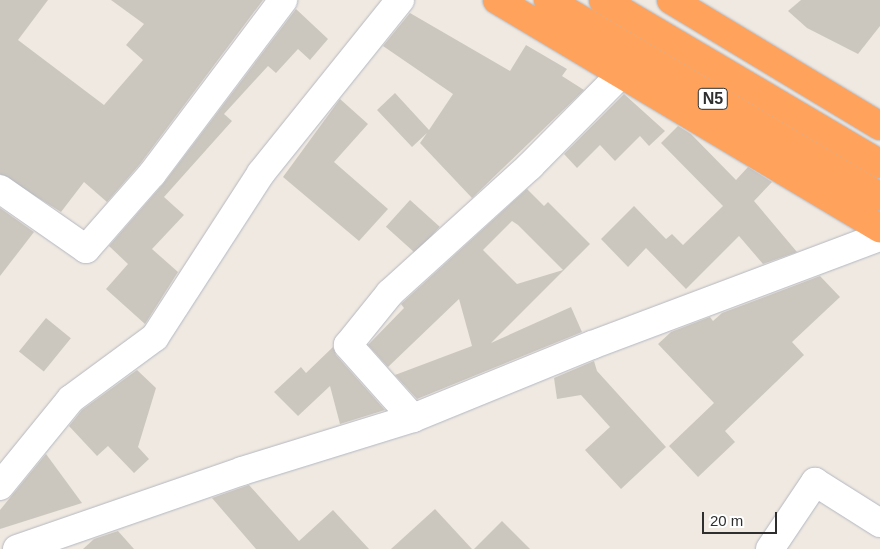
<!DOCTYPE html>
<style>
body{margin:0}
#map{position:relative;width:880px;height:549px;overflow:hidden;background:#efe9e1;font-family:Helvetica,sans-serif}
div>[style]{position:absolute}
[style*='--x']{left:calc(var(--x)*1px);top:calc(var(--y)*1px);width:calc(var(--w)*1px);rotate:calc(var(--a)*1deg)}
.building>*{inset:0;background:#cbc7bf;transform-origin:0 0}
.roads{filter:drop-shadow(0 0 1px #b4b7c1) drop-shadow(0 0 1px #b4b7c1)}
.minor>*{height:28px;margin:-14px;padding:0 14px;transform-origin:14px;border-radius:14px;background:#fff}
.highway>*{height:28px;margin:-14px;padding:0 14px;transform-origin:14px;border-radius:14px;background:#ffa35c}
span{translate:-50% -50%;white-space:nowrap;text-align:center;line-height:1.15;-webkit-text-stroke:5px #fff;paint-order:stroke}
.shield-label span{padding:1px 4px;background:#fff;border:1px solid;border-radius:4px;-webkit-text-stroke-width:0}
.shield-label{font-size:16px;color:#2e2e2e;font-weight:700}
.scale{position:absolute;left:702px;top:512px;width:75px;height:22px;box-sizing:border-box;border:2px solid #2e2e2e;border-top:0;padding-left:6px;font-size:15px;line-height:18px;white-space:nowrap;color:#2e2e2e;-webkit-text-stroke:4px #fff;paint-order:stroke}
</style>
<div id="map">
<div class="building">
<div style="clip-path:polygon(0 0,48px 0,18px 40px,104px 105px,143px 60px,126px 45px,144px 24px,111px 0,263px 0,140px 164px,107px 202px,84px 182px,61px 212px,0 174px)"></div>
<div style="clip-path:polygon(801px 0,880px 0,880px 26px,858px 54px,807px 28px,788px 11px)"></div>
<div style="clip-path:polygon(296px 9px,328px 39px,310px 60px,298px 49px,276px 73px,268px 66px,224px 114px,232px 121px,164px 197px,184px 215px,152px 249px,178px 272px,145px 324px,106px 289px,128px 264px,109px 246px,164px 183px)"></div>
<div style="clip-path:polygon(410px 13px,510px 71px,526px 45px,567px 69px,562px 76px,584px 90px,472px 198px,420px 143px,427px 133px,412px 147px,377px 110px,395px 93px,429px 130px,453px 94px,383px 46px)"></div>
<div style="clip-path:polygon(624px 94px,665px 131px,649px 146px,640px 136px,615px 161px,600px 145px,577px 168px,564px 154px)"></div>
<div style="clip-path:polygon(340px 99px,368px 124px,334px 162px,388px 209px,359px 241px,283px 177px)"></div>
<div style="clip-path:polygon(678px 126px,691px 134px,736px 180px,748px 167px,772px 182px,754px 201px,797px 252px,763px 264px,739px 236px,686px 289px,646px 248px,628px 267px,601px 239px,634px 206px,666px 239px,672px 234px,683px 245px,723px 206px,661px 143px)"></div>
<div style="clip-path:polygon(evenodd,527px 189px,544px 206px,548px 202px,590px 244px,491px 343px,571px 307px,582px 332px,417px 399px,395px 375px,472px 346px,459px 299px,388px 367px,368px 345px,404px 308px,401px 304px,527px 189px,512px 221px,518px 225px,563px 270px,517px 284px,483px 250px,512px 221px)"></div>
<div style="left:410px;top:200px;width:40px;height:36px;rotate:42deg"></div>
<div style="clip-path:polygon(0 208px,34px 232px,0 276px)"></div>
<div style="clip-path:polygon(820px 276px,840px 297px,792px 342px,804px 355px,725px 431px,735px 442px,698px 477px,669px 446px,714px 403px,658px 344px,671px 332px,710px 317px,713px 321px,722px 313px)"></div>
<div style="left:46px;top:318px;width:32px;height:43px;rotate:39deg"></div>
<div style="clip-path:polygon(333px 347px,336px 355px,385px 410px,340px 424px,330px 386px,298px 416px,274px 392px,301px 367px,306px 373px)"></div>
<div style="clip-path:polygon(594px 361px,597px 371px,666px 447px,621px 489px,585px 450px,610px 427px,581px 395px,557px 399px,554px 378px)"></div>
<div style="clip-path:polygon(137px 370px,156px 388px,138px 447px,149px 459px,134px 473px,108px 446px,97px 456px,69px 426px,82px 410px)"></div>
<div style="clip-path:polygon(46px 454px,82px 503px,0 529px,0 510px)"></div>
<div style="clip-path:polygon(249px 485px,299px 541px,333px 510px,369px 549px,256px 549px,212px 498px)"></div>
<div style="clip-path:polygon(435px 509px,472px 549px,391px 549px)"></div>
<div style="clip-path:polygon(502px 521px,530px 549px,474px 549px)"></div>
<div style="clip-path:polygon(118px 531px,134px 549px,83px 549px,94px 539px)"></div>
</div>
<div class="roads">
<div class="minor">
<div style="--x:0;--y:189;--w:105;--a:34.9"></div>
<div style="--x:86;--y:249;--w:100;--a:-48.7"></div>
<div style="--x:152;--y:174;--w:218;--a:-53"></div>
<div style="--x:413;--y:418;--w:98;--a:-131.7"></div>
<div style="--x:348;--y:345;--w:67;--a:-51.1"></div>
<div style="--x:390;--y:293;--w:189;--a:-42.2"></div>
<div style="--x:530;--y:166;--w:129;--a:-45.3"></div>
<div style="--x:0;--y:486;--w:112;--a:-50.8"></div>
<div style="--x:71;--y:399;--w:104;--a:-36.4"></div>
<div style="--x:155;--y:337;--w:195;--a:-57.1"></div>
<div style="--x:261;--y:173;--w:222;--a:-51.2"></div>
<div style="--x:17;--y:549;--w:238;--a:-19.1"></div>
<div style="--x:242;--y:471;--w:179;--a:-17.2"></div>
<div style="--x:413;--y:418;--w:193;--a:-22.2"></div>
<div style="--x:592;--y:345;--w:308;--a:-20.6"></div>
<div style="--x:770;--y:549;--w:81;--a:-56.1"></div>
<div style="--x:815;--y:482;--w:77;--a:32.2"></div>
</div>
<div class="highway">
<div style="--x:497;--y:0;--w:446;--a:30.8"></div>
<div style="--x:548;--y:0;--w:386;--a:30.6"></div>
<div style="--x:603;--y:0;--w:322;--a:30.6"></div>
<div style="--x:671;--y:0;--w:244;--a:31.1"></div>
</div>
</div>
<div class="shield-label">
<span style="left:713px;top:99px">N5</span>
</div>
<div class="scale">20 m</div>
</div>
